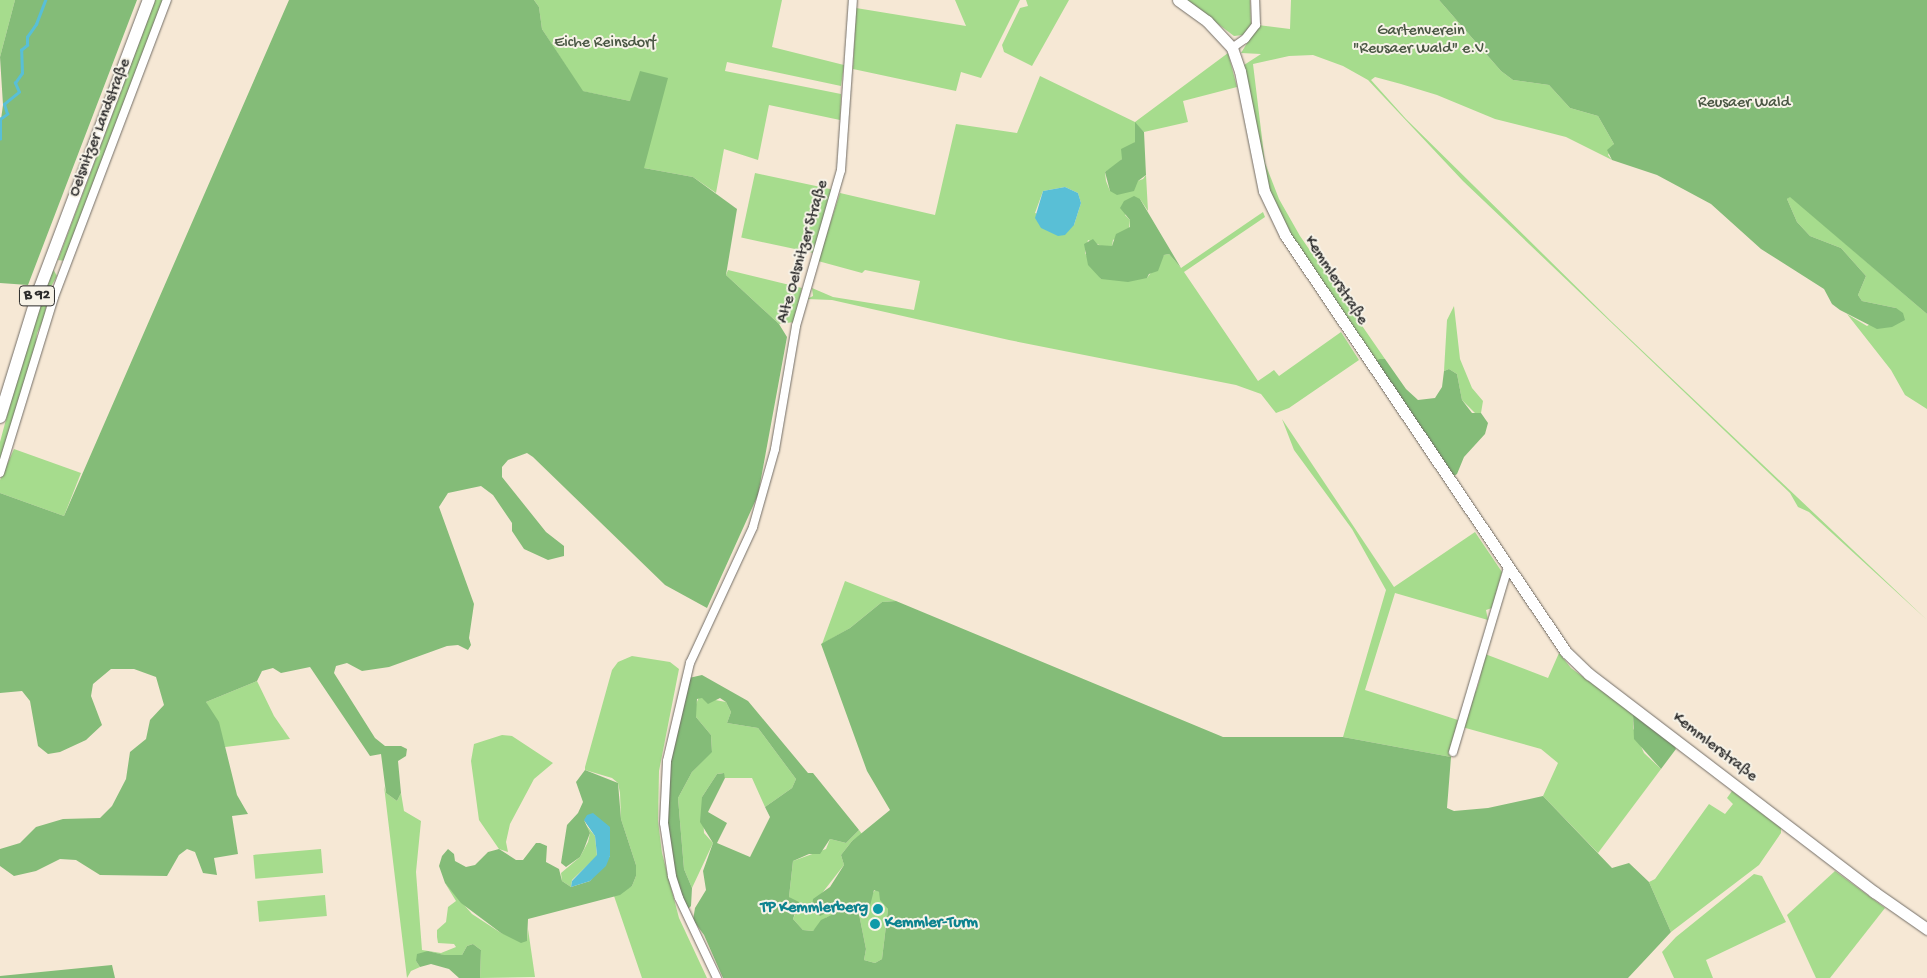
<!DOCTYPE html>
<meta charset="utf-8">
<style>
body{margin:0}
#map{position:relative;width:1927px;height:978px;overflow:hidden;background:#f6e8d5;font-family:"Gochi Hand",sans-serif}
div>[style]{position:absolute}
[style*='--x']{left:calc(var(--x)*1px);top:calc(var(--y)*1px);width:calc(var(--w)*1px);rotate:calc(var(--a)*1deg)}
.green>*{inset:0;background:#a6dc8d;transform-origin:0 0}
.forest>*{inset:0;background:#84bc78}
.water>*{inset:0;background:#59bfd6}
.stream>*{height:2.5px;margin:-1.25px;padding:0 1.25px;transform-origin:1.25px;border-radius:1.25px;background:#59bfd6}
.roads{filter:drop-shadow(0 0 1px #726d66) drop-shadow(0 0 1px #726d66)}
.street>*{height:8px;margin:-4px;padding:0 4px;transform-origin:4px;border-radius:4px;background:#fff}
.secondary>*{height:11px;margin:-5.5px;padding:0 5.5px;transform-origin:5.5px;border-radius:5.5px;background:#fff}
.primary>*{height:12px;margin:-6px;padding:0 6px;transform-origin:6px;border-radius:6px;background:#fff}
.dots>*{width:14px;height:14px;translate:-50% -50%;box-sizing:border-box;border:2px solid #f7f3e8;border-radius:50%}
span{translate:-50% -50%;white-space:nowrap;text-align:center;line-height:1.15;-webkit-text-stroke:4px #f7f3e8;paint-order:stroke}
.shield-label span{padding:1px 4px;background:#f7f3e8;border:1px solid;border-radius:4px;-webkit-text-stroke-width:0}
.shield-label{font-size:15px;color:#2b2b2b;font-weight:700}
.park-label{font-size:16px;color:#4a5744}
.street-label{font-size:16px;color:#2b2b2b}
.culture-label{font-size:16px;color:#0d838f;font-weight:700}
.right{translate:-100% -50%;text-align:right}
.left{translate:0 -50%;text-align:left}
</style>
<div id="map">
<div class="green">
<div style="clip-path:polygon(0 0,15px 0,0 57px)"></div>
<div style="clip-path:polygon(155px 0,165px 0,65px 261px,58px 260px)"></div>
<div style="clip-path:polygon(534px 0,782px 0,772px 47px,844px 65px,841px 86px,727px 62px,725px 71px,841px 94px,840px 120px,769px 105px,758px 160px,724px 149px,716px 193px,693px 177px,644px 168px,630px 101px,582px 91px,542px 29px,539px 7px)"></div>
<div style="clip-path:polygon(955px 0,1020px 0,981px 78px,961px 72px,956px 91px,853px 69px,856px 8px,966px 26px)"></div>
<div style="clip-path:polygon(1026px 0,1069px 0,1032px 66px,1004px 52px,1002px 45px,1020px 8px,1028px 6px)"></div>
<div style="clip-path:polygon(1186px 0,1250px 0,1251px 26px,1243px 35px,1234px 36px)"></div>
<div style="clip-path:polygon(1291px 0,1439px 0,1501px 71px,1513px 80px,1549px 85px,1570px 108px,1598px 116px,1614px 144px,1608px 155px,1612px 160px,1566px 137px,1495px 119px,1437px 95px,1401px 84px,1375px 77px,1371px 80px,1406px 119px,1612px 322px,1927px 620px,1809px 512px,1798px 507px,1790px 493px,1463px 181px,1368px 80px,1343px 66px,1313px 55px,1289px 56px,1253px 64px,1265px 163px,1279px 199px,1300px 236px,1385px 359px,1376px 362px,1288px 232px,1267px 188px,1244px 65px,1261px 54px,1241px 53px,1258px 25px,1290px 29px)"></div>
<div style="clip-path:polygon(evenodd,1228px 53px,1237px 87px,1183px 101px,1188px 122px,1144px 132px,1135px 123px,1135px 142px,1118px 164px,1105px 172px,1106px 181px,1110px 191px,1143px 179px,1146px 175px,1148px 211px,1140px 199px,1125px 215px,1130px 220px,1129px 230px,1113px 240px,1112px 246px,1106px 248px,1088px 240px,1085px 253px,1101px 279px,1147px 278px,1164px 255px,1169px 254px,1181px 268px,1263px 212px,1265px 217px,1184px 272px,1258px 381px,1274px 370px,1279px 376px,1341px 332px,1359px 360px,1289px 408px,1276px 413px,1261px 394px,1236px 385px,1009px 340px,832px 300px,807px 299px,813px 296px,812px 288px,833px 297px,914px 310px,920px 281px,865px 270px,862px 273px,818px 261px,840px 193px,935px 215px,956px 124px,1017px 133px,1040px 76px,1135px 122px,1228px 53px,1065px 187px,1078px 193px,1081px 203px,1074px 225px,1035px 213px,1043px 191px,1065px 187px)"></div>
<div style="left:755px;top:173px;width:79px;height:66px;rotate:12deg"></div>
<div style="clip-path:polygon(1790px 196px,1927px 314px,1927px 409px,1905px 395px,1891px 370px,1847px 314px,1867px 326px,1896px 308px,1862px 301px,1858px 295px,1866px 276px,1841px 248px,1810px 236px,1797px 222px,1787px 199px)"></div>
<div style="clip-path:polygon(53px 269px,57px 276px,49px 290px,44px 319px,37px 333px,35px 351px,0 466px,0 442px,23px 356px)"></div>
<div style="clip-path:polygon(728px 270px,802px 288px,794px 322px,779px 324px,726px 275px)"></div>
<div style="clip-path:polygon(1454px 306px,1460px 359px,1472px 388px,1483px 401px,1481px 413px,1477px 415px,1462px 400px,1457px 374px,1449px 369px,1444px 371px,1447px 320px)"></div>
<div style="clip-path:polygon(1282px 419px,1394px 587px,1475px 532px,1502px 572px,1492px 608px,1486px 610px,1488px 620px,1395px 593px,1365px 690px,1458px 720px,1450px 750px,1451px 757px,1343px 737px,1386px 590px,1352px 529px,1294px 450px)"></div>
<div style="clip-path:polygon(14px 449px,81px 473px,64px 516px,0 493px,0 480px)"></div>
<div style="clip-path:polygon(845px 581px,896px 601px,882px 602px,850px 628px,822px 644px)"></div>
<div style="clip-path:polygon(1559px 653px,1571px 668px,1633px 714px,1633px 728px,1644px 753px,1661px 769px,1598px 853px,1543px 796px,1558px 763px,1541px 749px,1462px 727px,1472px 692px,1476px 691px,1479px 682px,1485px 654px,1548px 678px)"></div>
<div style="clip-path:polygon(632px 656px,670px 662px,679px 669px,659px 771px,658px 821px,662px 853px,679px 918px,707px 978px,642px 978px,614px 896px,632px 886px,636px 876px,636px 865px,621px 819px,620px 793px,618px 783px,612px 778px,585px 770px,585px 767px,612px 670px,618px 662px)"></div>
<div style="clip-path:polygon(257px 681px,274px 716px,290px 739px,225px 747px,206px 702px)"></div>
<div style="clip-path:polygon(699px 697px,726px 702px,731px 712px,727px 723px,758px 728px,796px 779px,792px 788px,765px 807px,752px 778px,725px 778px,723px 773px,717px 774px,702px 797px,704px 833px,713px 843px,692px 888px,684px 869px,678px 798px,692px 772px,712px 751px,711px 735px,696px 717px,694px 709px)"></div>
<div style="clip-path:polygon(502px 735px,512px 736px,553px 763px,534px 779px,510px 824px,506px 842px,508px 852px,499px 849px,479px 820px,471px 761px,474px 744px)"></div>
<div style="clip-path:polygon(384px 786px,386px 793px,397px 801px,401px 793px,404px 811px,421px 821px,416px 872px,422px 950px,441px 953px,456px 947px,454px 944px,438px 943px,437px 937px,437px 930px,446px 922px,448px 907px,456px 901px,445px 883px,472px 914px,501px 933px,527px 941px,528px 929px,535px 977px,480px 978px,481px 950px,473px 944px,467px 946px,462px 955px,443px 955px,428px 951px,416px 961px,420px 967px,411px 971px,407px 978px)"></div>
<div style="clip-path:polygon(1732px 791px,1781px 828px,1781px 833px,1759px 865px,1671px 932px,1649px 882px,1655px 879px,1709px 804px,1725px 814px,1733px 804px,1727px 798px)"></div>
<div style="clip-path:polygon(586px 825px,595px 836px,597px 856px,572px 880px,571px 887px,562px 881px,561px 873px,580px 857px,588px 842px,590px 833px)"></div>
<div style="clip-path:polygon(859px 830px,862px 834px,852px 841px,841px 855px,844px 865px,819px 897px,828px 914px,846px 903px,856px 902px,865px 905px,875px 890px,879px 892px,888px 909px,882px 959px,875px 963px,864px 960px,866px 949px,859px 914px,827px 917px,813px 931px,803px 930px,793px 919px,798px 908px,789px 897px,793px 861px,826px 849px,830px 839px,846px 843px)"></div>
<div style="left:321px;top:849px;width:24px;height:68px;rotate:85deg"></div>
<div style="clip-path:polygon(1835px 871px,1885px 908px,1830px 978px,1816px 978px,1787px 915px)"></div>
<div style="clip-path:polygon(1754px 874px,1762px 876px,1786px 922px,1706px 960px,1713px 978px,1674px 978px,1662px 952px,1676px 937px)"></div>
<div style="left:325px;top:895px;width:21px;height:68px;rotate:85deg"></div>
</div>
<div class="forest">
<div style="clip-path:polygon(15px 0,137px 0,28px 285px,0 283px,0 126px,3px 105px,0 57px)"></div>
<div style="clip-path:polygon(289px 0,534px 0,539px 7px,542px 29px,583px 91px,630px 101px,640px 71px,668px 78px,644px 168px,693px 177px,737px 209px,726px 275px,779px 324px,787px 337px,758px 495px,707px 608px,665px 585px,533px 457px,527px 453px,508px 460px,502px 467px,502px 477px,546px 532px,564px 546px,564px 556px,548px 560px,524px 549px,512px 531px,512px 523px,493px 495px,481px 486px,448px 493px,439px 507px,474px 604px,469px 638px,471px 645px,468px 650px,458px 645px,447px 646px,389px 667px,362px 671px,347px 663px,336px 666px,334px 673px,375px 738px,385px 746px,401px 746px,407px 749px,406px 756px,398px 761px,401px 793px,397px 801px,386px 793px,381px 754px,370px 756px,310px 667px,281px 673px,273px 668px,262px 671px,257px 681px,206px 702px,219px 722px,237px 795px,248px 814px,232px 816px,238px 854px,214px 858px,217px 875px,203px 873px,195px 852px,187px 849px,179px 855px,167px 876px,100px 875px,76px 860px,60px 859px,36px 871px,14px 876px,0 866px,0 849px,20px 843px,36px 827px,63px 819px,100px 818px,112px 806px,126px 779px,130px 752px,146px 739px,150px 720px,164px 705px,156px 677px,134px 669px,111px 669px,93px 684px,91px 696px,102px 725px,86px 740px,60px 752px,48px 754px,38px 746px,30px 701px,22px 691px,0 693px,0 493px,64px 516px)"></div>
<div style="clip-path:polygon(1439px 0,1927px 0,1927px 314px,1790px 197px,1787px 199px,1797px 222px,1810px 236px,1841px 248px,1866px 276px,1858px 295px,1862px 301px,1896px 308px,1903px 313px,1905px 320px,1892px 327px,1877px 329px,1840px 310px,1832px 304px,1824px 289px,1761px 249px,1711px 204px,1657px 175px,1612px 160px,1607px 150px,1614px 144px,1598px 116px,1570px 108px,1549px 85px,1513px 80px,1501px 71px)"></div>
<div style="clip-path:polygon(1135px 122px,1144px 132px,1146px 175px,1138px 181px,1134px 191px,1117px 195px,1110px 191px,1105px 172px,1122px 159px,1121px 149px,1135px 142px)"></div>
<div style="clip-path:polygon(1134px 196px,1140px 199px,1181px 268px,1169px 254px,1164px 255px,1158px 271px,1149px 274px,1147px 278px,1128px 282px,1101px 279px,1088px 265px,1084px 244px,1093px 239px,1098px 245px,1112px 246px,1116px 234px,1130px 227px,1130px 220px,1120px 208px,1124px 201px)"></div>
<div style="clip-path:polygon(1379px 359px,1385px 359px,1406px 389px,1418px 400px,1435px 398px,1442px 387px,1444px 371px,1449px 369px,1457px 374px,1462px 400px,1472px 413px,1481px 413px,1488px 423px,1485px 434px,1464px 457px,1457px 474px,1454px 476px,1376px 362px)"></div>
<div style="clip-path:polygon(896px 601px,1223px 737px,1343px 737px,1451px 757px,1447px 808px,1454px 811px,1488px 808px,1543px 796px,1612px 868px,1629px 863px,1649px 882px,1671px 932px,1628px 978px,723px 978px,704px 935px,693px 920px,695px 908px,706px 890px,703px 871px,713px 843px,700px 822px,702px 797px,717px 774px,724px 773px,725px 778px,708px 812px,727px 823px,717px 843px,750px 857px,770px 817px,765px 807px,792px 788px,796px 779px,758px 728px,727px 723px,731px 712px,726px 702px,720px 698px,708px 704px,702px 698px,697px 699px,696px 717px,711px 735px,712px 752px,692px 772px,678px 798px,684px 869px,692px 888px,691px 906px,687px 910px,671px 864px,666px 814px,669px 765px,689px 678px,702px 675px,748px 701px,808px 773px,813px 773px,859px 830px,846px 843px,830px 839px,820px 854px,809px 854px,793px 861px,789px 897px,799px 902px,793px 919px,803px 930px,813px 931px,821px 920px,848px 907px,855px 909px,859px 914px,866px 949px,864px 960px,875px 963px,882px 959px,888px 909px,880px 900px,879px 892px,874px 890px,870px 906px,856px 902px,846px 903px,820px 916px,812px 907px,813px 899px,830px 887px,844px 865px,841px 855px,852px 841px,890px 810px,867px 771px,821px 644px,850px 628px,882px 602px)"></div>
<div style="clip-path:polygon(1633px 714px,1673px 743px,1676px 749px,1661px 769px,1634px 739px)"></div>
<div style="clip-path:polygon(585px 770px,618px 783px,621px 819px,636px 865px,636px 876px,632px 886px,620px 895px,528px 919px,527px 941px,521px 943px,501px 933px,461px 903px,445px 883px,439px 866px,442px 856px,448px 849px,454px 854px,455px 861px,466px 867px,475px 865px,488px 852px,499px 849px,516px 860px,523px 860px,536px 843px,540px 843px,547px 846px,546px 862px,559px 869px,562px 881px,571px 887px,590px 881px,610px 856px,584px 820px,590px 833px,584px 849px,580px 857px,566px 867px,561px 863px,567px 825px,578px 813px,583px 802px,576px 782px)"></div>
<div style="clip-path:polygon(473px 944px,481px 950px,480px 978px,459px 978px,449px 969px,431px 964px,420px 967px,416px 961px,417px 954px,428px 951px,444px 955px,462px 955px,467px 946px)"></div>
<div style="clip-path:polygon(112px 965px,115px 978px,0 978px,0 976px)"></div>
</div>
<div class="water">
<div style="clip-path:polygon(1065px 187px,1078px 193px,1081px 203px,1074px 225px,1065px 235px,1058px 236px,1041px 228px,1035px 218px,1043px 191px)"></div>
<div style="clip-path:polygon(593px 813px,610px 827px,610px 856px,606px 866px,590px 881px,571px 887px,572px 881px,597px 855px,595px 836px,584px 820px,587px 815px)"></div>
</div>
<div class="stream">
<div style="--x:0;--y:139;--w:20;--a:-90"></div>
<div style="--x:0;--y:119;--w:9;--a:-36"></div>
<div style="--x:7;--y:114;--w:10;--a:-107"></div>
<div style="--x:4;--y:104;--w:19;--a:-39"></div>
<div style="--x:19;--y:92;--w:10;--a:-114"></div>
<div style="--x:15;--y:83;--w:12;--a:-55"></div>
<div style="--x:22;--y:73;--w:23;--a:-92"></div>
<div style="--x:21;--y:50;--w:8;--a:-40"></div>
<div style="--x:27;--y:45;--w:8;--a:-90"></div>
<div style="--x:27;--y:37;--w:16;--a:-55"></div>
<div style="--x:36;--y:24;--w:26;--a:-69"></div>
</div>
<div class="roads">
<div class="street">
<div style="--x:1232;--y:48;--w:16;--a:-35"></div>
<div style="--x:1245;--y:39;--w:18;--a:-52"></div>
<div style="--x:1256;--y:25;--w:25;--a:-92"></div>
<div style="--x:0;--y:473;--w:184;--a:-72.9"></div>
<div style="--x:54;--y:297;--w:318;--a:-69.2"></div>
<div style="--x:1453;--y:752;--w:192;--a:-73.4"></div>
<div style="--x:717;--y:978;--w:89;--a:-115.4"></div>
<div style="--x:679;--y:898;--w:23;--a:-108"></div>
<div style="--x:672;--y:876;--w:54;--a:-98.6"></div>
<div style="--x:664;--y:823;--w:62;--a:-87.2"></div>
<div style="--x:667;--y:761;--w:101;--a:-76.8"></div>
<div style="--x:690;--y:663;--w:150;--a:-65.1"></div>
<div style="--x:753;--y:527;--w:81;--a:-74.2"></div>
<div style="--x:775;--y:449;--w:125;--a:-80.3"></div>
<div style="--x:796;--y:326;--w:162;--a:-73.9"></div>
<div style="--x:841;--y:170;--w:170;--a:-86"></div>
</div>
<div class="secondary">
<div style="--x:1178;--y:0;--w:36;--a:36"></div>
<div style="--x:1207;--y:21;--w:37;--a:47"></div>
<div style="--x:1232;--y:48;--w:24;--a:71"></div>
<div style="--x:1240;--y:71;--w:122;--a:78.7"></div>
<div style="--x:1264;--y:191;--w:49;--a:64.5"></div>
<div style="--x:1285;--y:235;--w:503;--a:56.03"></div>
<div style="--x:1566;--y:652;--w:32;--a:44"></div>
<div style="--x:1589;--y:674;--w:359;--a:37.4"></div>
<div style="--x:1874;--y:892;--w:65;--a:34.9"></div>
</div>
<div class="primary">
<div style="--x:0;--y:417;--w:135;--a:-72.8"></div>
<div style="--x:40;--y:288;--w:308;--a:-69.3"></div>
</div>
</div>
<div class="dots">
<div style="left:878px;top:909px;background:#0f9aa8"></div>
<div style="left:875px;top:924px;background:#0f9aa8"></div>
</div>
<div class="shield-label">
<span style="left:37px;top:296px">B 92</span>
</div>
<div class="park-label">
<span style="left:1421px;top:41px">Gartenverein<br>"Reusaer Wald" e.V.</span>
<span style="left:605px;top:44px">Eiche Reinsdorf</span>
<span style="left:1744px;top:104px">Reusaer Wald</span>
</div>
<div class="street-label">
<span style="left:101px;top:128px;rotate:-69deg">Oelsnitzer Landstraße</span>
<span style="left:804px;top:252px;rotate:-74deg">Alte Oelsnitzer Straße</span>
<span style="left:1335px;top:281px;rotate:57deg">Kemmlerstraße</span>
<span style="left:1714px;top:748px;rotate:38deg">Kemmlerstraße</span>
</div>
<div class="culture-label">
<span class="right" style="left:868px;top:909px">TP Kemmlerberg</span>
<span class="left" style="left:885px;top:924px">Kemmler-Turm</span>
</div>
</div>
